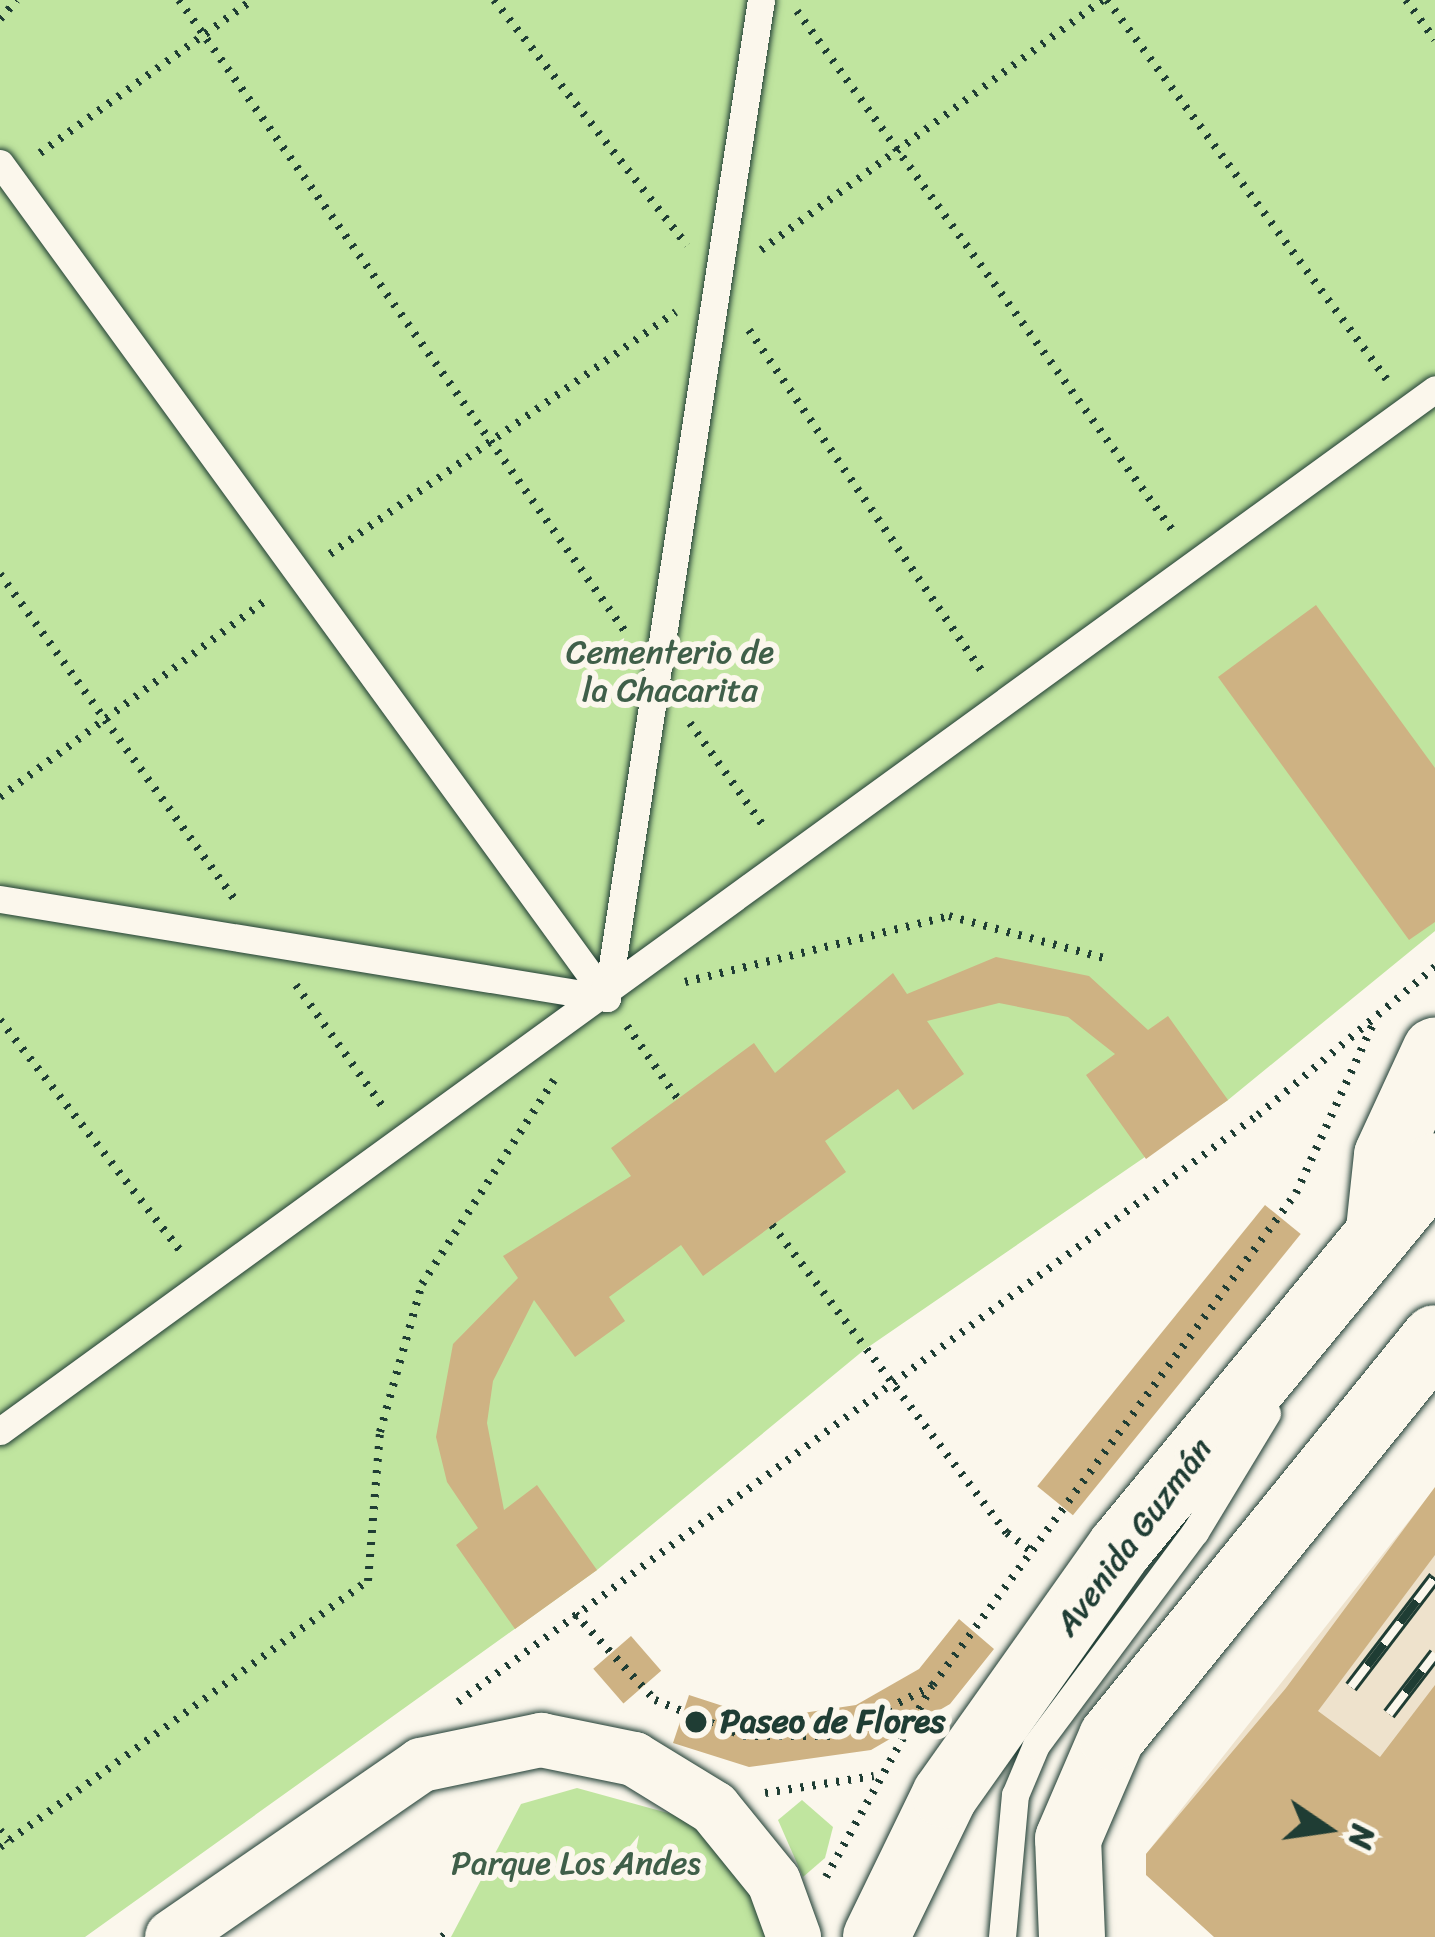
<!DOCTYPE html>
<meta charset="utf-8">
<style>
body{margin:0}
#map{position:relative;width:1435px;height:1937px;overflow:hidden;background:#fbf7ec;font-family:Sriracha,sans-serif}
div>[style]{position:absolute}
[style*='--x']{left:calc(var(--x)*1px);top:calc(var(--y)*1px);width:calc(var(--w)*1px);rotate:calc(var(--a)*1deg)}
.built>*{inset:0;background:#eee2cc}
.green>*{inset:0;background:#c0e59f}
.building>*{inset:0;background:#ceb283;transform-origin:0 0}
.path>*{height:8px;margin-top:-4px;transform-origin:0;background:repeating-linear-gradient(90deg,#1f3d34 0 3px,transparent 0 12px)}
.roads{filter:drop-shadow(0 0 3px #1f3d34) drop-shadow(0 0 3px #1f3d34)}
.lane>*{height:27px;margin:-13.5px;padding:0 13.5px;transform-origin:13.5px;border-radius:13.5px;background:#fbf7ec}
.street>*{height:54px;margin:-27px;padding:0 27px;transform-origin:27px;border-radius:27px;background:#fbf7ec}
.secondary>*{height:66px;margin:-33px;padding:0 33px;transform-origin:33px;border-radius:33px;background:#fbf7ec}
.rail>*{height:14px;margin-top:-7px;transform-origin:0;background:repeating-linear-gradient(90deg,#fbf7ec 0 27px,#1f3d34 0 54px);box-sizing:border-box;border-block:3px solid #1f3d34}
.dots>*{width:33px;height:33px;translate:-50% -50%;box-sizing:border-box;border:6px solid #fbf7ec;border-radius:50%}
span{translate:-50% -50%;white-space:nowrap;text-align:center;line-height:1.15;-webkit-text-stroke:12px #fbf7ec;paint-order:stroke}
.park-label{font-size:33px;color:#3f5f49}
.street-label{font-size:33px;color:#1f3d34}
.poi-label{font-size:33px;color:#1f3d34;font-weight:700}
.left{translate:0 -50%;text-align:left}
.north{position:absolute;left:1267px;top:1769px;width:120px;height:120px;-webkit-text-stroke:9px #fbf7ec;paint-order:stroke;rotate:103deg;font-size:33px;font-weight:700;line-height:48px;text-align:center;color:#1f3d34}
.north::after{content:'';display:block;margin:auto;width:42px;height:54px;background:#1f3d34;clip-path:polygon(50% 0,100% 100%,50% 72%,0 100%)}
</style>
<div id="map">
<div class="built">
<div style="clip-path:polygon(1435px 1488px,1435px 1937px,1252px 1937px,1146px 1854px)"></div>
</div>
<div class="green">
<div style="clip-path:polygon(0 0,1435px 0,1435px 931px,1228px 1100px,864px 1350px,597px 1570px,85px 1937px,0 1937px)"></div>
<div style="clip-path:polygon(577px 1788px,686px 1818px,739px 1853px,766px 1937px,451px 1937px,521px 1804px)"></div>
<div style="clip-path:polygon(802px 1800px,833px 1827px,825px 1858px,803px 1877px,778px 1820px)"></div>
</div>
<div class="building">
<div style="clip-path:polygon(1316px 605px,1435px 768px,1435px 922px,1409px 940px,1218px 677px)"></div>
<div style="clip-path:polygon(996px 957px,1089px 976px,1148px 1030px,1168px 1016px,1228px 1100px,1146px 1159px,1086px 1075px,1115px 1054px,1068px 1017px,999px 1003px,927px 1021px,964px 1074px,913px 1110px,898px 1089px,825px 1141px,846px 1172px,703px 1276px,681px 1245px,609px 1297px,625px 1321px,575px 1357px,534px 1300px,493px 1381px,487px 1423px,504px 1510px,537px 1485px,597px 1570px,515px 1629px,456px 1545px,478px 1528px,447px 1482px,436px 1437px,453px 1344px,518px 1278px,503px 1256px,631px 1176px,611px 1148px,754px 1043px,775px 1073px,893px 973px,907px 994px)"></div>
<div style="left:1265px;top:1205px;width:46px;height:362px;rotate:39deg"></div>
<div style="clip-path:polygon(1435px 1487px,1435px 1555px,1318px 1711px,1380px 1757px,1435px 1685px,1435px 1937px,1214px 1937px,1146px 1875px,1146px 1854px,1286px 1688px)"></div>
<div style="clip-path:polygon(959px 1619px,994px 1649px,950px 1704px,871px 1750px,749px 1767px,673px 1743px,689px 1695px,763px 1719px,856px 1705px,919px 1669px)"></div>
<div style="left:631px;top:1636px;width:46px;height:50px;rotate:49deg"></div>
</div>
<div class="path">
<div style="--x:179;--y:0;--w:775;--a:54.77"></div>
<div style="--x:494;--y:0;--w:312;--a:51.8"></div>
<div style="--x:1107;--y:0;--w:471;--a:53.6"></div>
<div style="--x:1406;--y:0;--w:49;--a:54.1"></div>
<div style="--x:797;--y:11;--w:645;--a:54.14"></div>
<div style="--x:0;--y:19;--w:25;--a:-48"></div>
<div style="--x:40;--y:153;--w:261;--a:-35.8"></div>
<div style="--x:761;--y:250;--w:423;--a:-36.2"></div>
<div style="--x:749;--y:330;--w:417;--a:55.7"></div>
<div style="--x:330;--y:554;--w:422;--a:-35"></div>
<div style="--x:0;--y:574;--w:402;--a:54.2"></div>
<div style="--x:690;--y:723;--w:129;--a:54.5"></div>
<div style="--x:0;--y:797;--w:335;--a:-36.5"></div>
<div style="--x:685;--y:982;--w:272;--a:-14"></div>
<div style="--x:949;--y:916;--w:161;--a:15.2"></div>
<div style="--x:296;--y:985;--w:153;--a:54.5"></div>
<div style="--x:0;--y:1020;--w:297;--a:52"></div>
<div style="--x:627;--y:1026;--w:89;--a:55.1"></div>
<div style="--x:772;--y:1225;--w:387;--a:52.7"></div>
<div style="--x:1007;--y:1533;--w:31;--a:37"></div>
<div style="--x:575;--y:1614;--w:117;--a:47.1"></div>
<div style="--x:655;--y:1700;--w:95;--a:22.2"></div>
<div style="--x:743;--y:1736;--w:92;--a:0"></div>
<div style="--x:835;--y:1736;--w:110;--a:-27.5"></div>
<div style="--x:933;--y:1685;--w:611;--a:-53.58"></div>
<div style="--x:1296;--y:1193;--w:186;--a:-65.5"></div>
<div style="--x:458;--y:1702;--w:992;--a:-36.27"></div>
<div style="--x:1258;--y:1115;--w:231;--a:-39.9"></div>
<div style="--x:765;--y:1793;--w:110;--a:-8.9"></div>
<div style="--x:0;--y:1830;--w:14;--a:54"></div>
<div style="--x:0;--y:1847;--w:454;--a:-35.9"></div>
<div style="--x:368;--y:1581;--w:149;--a:-85.4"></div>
<div style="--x:380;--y:1432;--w:154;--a:-74.2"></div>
<div style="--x:422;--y:1284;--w:243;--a:-57.1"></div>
<div style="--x:826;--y:1877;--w:218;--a:-61"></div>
<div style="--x:442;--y:1937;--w:9;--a:-36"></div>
</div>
<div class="roads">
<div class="lane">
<div style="--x:0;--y:163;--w:1032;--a:53.98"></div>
<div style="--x:0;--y:899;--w:615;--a:9.26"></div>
<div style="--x:607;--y:998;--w:1010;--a:-81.23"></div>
<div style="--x:0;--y:1431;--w:1773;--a:-35.98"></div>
<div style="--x:1002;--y:1937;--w:143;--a:-84.8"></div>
<div style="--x:1015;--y:1795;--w:54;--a:-67.2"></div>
<div style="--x:1036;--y:1745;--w:266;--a:-53.3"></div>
<div style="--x:1195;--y:1532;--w:139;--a:-58.8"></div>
</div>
<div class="street">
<div style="--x:172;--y:1937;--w:303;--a:-34.6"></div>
<div style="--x:421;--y:1765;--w:123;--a:-11.8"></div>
<div style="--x:541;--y:1740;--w:95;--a:11.5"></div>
<div style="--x:634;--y:1759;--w:94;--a:31.5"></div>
<div style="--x:714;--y:1808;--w:95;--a:51"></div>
<div style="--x:774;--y:1882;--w:59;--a:70"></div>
</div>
<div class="secondary">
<div style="--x:1379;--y:1230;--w:75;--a:-83.9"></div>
<div style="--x:1387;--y:1155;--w:115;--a:-65.2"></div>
<div style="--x:876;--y:1937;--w:158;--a:-64.1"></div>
<div style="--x:945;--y:1795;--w:303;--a:-54.7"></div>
<div style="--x:1120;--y:1548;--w:495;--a:-50.5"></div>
<div style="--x:1072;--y:1937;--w:98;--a:-92.3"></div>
<div style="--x:1068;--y:1839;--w:111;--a:-66.7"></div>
<div style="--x:1112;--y:1737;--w:513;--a:-51.01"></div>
</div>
</div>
<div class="rail">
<div style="--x:1351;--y:1687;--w:138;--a:-52.6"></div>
<div style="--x:1389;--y:1714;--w:76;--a:-52.5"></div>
</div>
<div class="dots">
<div style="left:696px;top:1722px;background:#1f3d34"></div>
</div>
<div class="park-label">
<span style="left:670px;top:672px">Cementerio de<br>la Chacarita</span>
<span style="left:576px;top:1864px">Parque Los Andes</span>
</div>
<div class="street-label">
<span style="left:1134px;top:1537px;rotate:-53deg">Avenida Guzmán</span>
</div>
<div class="poi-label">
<span class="left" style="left:720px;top:1722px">Paseo de Flores</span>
</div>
<div class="north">N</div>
</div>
